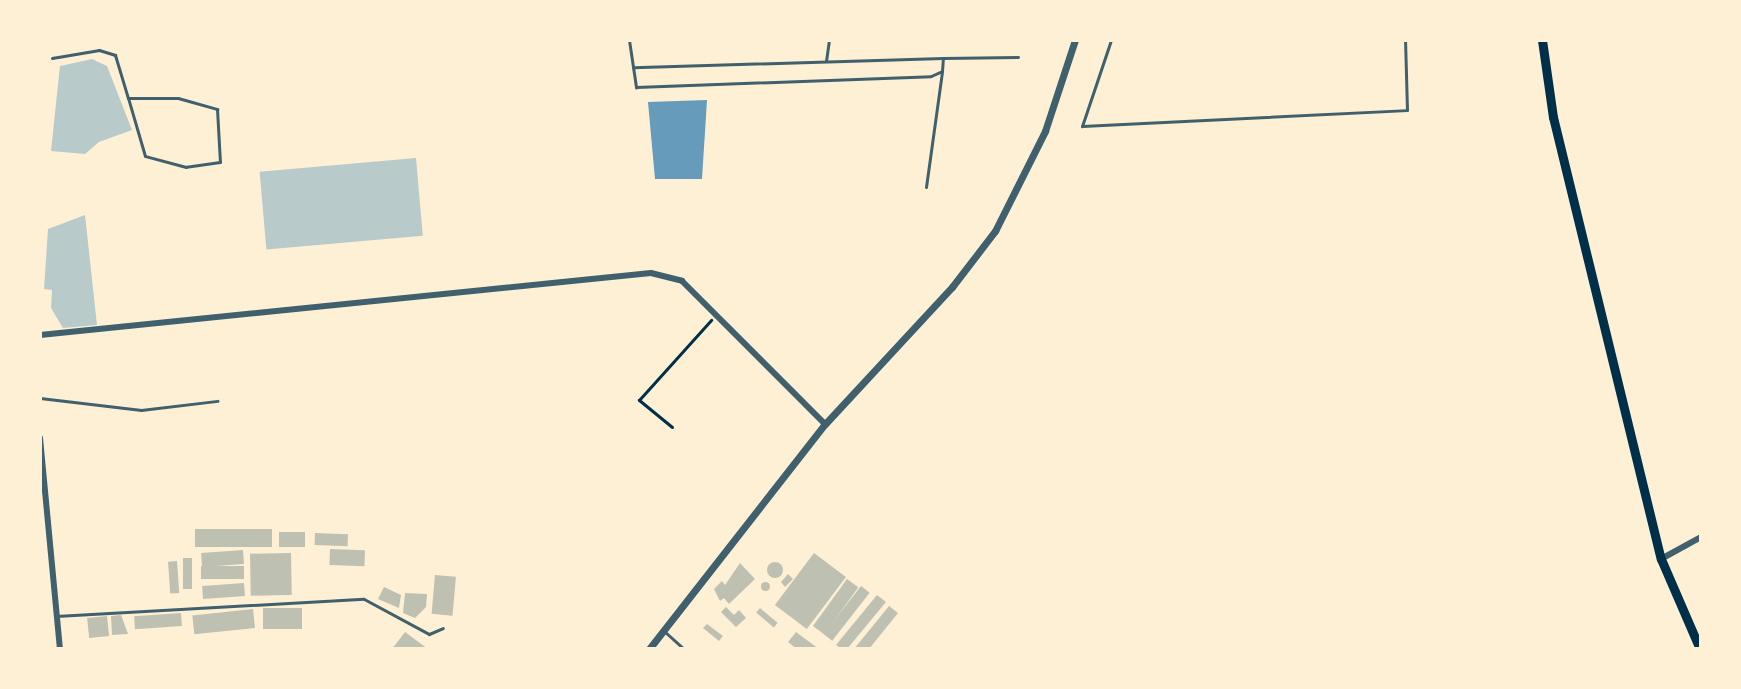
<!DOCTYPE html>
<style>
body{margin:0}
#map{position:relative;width:1741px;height:689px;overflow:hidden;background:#fdf0d5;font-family:"Fira Sans",sans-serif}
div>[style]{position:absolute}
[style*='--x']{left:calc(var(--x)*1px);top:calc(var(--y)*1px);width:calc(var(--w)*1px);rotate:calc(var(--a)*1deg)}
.green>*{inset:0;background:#b9caca;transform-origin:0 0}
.water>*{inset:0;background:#669bbc}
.building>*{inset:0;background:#bec0b2;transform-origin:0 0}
.round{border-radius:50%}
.path>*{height:3px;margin:-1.5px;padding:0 1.5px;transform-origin:1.5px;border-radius:1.5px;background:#003049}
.service>*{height:3px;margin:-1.5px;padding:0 1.5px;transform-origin:1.5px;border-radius:1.5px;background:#3f606c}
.minor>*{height:6px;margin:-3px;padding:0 3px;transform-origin:3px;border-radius:3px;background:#3f606c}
.tertiary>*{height:7px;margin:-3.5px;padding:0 3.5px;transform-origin:3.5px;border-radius:3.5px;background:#3f606c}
.primary>*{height:9px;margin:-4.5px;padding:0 4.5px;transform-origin:4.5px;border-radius:4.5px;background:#003049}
span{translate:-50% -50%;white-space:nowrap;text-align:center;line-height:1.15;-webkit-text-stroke:6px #fdf0d5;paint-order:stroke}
.frame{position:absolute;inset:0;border:42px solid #fdf0d5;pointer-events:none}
</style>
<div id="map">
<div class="green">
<div style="clip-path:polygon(92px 59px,107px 66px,132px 130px,99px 142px,85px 154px,51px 151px,60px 66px)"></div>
<div style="left:416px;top:158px;width:78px;height:157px;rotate:85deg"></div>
<div style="clip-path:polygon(85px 215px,97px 325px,63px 328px,51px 308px,52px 290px,44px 289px,48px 229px)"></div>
</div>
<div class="water">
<div style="clip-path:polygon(707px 100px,702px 179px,655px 179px,648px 102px)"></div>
</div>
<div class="building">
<div style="left:272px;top:529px;width:18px;height:77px;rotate:90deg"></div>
<div style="left:279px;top:532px;width:26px;height:15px"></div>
<div style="left:315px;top:533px;width:33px;height:12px;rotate:2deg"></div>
<div style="left:330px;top:549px;width:35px;height:16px;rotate:2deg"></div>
<div style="left:243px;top:550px;width:14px;height:42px;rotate:86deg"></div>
<div style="left:291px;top:553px;width:42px;height:41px;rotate:89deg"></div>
<div style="left:814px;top:553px;width:40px;height:65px;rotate:37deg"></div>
<div style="left:183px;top:558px;width:9px;height:31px"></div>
<div style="left:177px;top:561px;width:32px;height:9px;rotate:86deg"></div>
<div class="round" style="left:767px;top:562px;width:16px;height:16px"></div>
<div style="clip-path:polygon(740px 563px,755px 579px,729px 604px,724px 598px,720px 601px,714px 589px,722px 581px,725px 585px)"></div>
<div style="left:244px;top:566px;width:13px;height:43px;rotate:90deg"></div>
<div style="clip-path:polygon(788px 574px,793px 579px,785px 587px,781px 582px)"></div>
<div style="left:435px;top:575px;width:21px;height:39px;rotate:5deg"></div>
<div style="left:847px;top:579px;width:14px;height:58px;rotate:36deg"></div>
<div class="round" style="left:760.5px;top:581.5px;width:9px;height:9px"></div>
<div style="left:244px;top:583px;width:13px;height:42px;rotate:86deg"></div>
<div style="left:861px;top:586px;width:11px;height:61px;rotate:38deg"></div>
<div style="clip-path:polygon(384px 587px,401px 595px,399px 608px,378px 599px)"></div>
<div style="clip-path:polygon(405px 593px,427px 594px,426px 607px,415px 618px,403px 613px)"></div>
<div style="clip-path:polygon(877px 595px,886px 602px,847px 649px,842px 649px,836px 645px)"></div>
<div style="clip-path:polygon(889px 606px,898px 613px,869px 649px,854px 649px)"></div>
<div style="clip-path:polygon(726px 607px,734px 615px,739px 610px,746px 618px,736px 627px,721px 612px)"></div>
<div style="left:302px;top:608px;width:21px;height:39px;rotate:90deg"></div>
<div style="left:760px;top:608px;width:23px;height:6px;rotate:40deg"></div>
<div style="left:253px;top:609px;width:19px;height:61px;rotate:84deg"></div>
<div style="left:181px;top:613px;width:13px;height:47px;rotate:86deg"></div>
<div style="clip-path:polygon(121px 615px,128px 634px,112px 635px,111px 616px)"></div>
<div style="left:107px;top:616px;width:20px;height:20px;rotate:84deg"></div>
<div style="clip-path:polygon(707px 624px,723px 636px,719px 641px,703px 628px)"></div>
<div style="clip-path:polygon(405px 632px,428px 649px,392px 649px)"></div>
<div style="clip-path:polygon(796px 632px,819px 649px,797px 649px,788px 642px)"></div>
</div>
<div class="path">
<div style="--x:672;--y:427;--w:43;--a:-140.7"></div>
<div style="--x:639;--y:400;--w:108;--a:-48"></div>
</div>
<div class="service">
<div style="--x:629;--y:40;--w:48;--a:81.5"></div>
<div style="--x:636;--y:87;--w:295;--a:-2.1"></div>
<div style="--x:931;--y:76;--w:12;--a:-24"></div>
<div style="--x:942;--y:71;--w:13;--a:-86"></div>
<div style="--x:943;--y:58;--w:310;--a:178.3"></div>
<div style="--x:1111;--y:40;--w:91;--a:108.6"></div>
<div style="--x:1082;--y:126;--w:325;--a:-2.8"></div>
<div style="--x:1407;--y:110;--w:70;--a:-91.6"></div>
<div style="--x:52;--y:58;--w:48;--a:-9.7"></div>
<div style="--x:99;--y:50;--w:17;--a:17"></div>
<div style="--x:115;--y:55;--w:45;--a:73.2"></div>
<div style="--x:128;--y:98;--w:50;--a:0"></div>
<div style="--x:178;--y:98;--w:41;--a:15.8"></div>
<div style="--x:217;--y:109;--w:53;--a:86.8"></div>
<div style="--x:220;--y:162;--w:34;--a:172"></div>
<div style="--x:186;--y:167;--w:42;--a:-165"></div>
<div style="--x:145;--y:156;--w:60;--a:-106.3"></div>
<div style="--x:943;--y:58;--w:75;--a:-0.8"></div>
<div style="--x:826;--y:61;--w:21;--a:-82"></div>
<div style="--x:926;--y:187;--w:117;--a:-82.1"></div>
<div style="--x:40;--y:398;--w:102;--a:6.8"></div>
<div style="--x:141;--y:410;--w:77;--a:-6.8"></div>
<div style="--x:56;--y:616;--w:308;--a:-3.2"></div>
<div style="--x:364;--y:599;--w:74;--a:28.3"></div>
<div style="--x:429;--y:634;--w:15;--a:-23"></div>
<div style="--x:664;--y:631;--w:27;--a:42"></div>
</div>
<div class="minor">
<div style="--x:40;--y:335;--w:614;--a:-5.79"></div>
<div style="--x:651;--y:273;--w:32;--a:14"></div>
<div style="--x:682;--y:281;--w:202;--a:45"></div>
<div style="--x:40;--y:438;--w:212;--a:84.6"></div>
<div style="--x:1661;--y:559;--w:46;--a:-28.8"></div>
</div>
<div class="tertiary">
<div style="--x:649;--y:649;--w:286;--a:-52"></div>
<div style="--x:825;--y:424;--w:187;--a:-47.2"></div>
<div style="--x:952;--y:287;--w:71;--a:-52.5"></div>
<div style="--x:995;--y:231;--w:112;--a:-63.4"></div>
<div style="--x:1045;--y:131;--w:96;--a:-71.8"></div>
</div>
<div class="primary">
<div style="--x:1542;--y:40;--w:78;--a:81.9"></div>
<div style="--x:1553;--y:117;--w:455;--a:76.3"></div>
<div style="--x:1661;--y:559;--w:98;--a:66.6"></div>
</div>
<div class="frame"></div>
</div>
